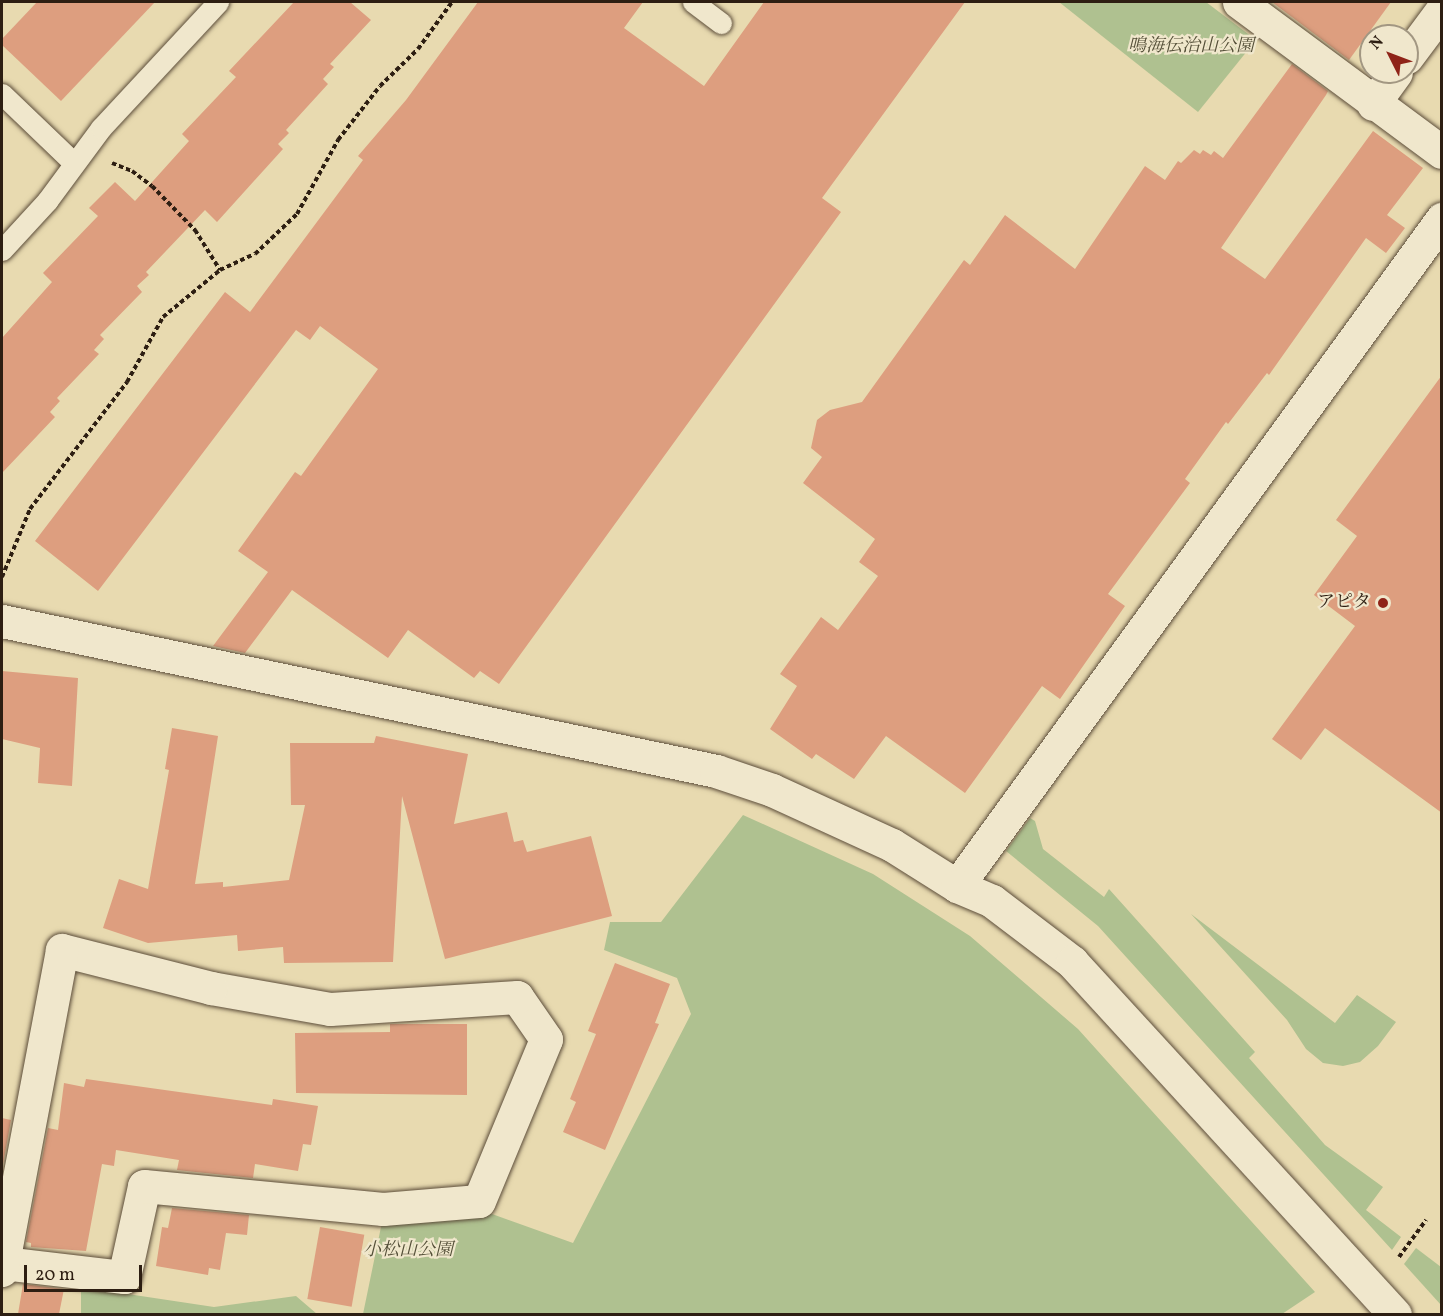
<!DOCTYPE html>
<meta charset="utf-8">
<style>
body{margin:0}
#map{position:relative;width:1443px;height:1316px;overflow:hidden;background:#e8dab0;font-family:Vollkorn,"Noto Serif JP",serif}
div>[style]{position:absolute}
[style*='--x']{left:calc(var(--x)*1px);top:calc(var(--y)*1px);width:calc(var(--w)*1px);rotate:calc(var(--a)*1deg)}
.green>*{inset:0;background:#afc190}
.building>*{inset:0;background:#dd9e7f;transform-origin:0 0}
.path>*{height:4px;margin-top:-2px;transform-origin:0;background:repeating-linear-gradient(90deg,#2d1e12 0 4.5px,transparent 0 7.5px)}
.roads{filter:drop-shadow(0 0 2px #5c4d3a) drop-shadow(0 0 2px #5c4d3a)}
.lane>*{height:21px;margin:-10.5px;padding:0 10.5px;transform-origin:10.5px;border-radius:10.5px;background:#f0e7cc}
.street>*{height:33px;margin:-16.5px;padding:0 16.5px;transform-origin:16.5px;border-radius:16.5px;background:#f0e7cc}
.secondary>*{height:33px;margin:-16.5px;padding:0 16.5px;transform-origin:16.5px;border-radius:16.5px;background:#f0e7cc}
.dots>*{width:16px;height:16px;translate:-50% -50%;box-sizing:border-box;border:3px solid #f0e7cc;border-radius:50%}
span{translate:-50% -50%;white-space:nowrap;text-align:center;line-height:1.15;-webkit-text-stroke:4.5px #f0e7cc;paint-order:stroke}
.park-label{font-size:18px;color:#544f38;font-style:italic}
.poi-label{font-size:18px;color:#2d1e12}
.right{translate:-100% -50%;text-align:right}
.frame{position:absolute;inset:0;border:3px solid #2d1e12;pointer-events:none}
.north{position:absolute;left:1359px;top:24px;width:60px;height:60px;box-sizing:border-box;background:#f0e7cc;border:2px solid #a29782;border-radius:50%;rotate:312deg;font-size:16px;font-weight:700;line-height:24px;text-align:center;color:#2d1e12}
.north::after{content:'';display:block;margin:auto;width:21px;height:27px;background:#8f2418;clip-path:polygon(50% 0,100% 100%,50% 72%,0 100%)}
.scale{position:absolute;left:24px;top:1265px;width:118px;height:27px;box-sizing:border-box;border:3px solid #2d1e12;border-top:0;padding-left:8px;font-size:18px;line-height:21px;white-space:nowrap;color:#2d1e12;-webkit-text-stroke:4px #f0e7cc;paint-order:stroke}
</style>
<div id="map">
<div class="green">
<div style="clip-path:polygon(1059px 2px,1206px 2px,1256px 40px,1198px 112px)"></div>
<div style="clip-path:polygon(743px 815px,873px 874px,970px 936px,1078px 1029px,1315px 1292px,1282px 1314px,363px 1314px,382px 1222px,492px 1214px,573px 1243px,691px 1014px,677px 978px,604px 950px,610px 922px,661px 922px)"></div>
<div style="clip-path:polygon(1030px 818px,1035px 821px,1043px 849px,1104px 897px,1109px 889px,1255px 1052px,1249px 1058px,1325px 1145px,1383px 1187px,1366px 1210px,1401px 1237px,1392px 1250px,1098px 926px,1006px 851px)"></div>
<div style="clip-path:polygon(1191px 914px,1335px 1023px,1357px 995px,1396px 1022px,1378px 1046px,1360px 1062px,1343px 1066px,1323px 1063px,1306px 1049px,1287px 1020px)"></div>
<div style="clip-path:polygon(1416px 1248px,1441px 1267px,1441px 1305px,1404px 1264px)"></div>
<div style="clip-path:polygon(81px 1287px,214px 1307px,296px 1296px,317px 1314px,81px 1314px)"></div>
</div>
<div class="building">
<div style="clip-path:polygon(37px 2px,155px 2px,61px 101px,2px 45px,2px 39px)"></div>
<div style="clip-path:polygon(294px 2px,350px 2px,371px 20px,330px 64px,334px 67px,323px 79px,328px 84px,286px 130px,289px 133px,278px 144px,283px 149px,217px 222px,205px 210px,146px 272px,149px 275px,137px 286px,142px 292px,100px 335px,104px 339px,94px 350px,99px 354px,57px 398px,60px 401px,50px 412px,55px 417px,2px 473px,2px 338px,52px 282px,43px 273px,98px 216px,89px 208px,115px 182px,135px 201px,189px 141px,182px 134px,236px 77px,229px 71px)"></div>
<div style="clip-path:polygon(478px 2px,643px 2px,624px 28px,704px 86px,764px 2px,965px 2px,822px 198px,841px 212px,499px 684px,480px 671px,474px 678px,408px 630px,388px 658px,292px 590px,245px 653px,213px 646px,268px 572px,238px 551px,295px 472px,301px 476px,378px 369px,320px 326px,310px 340px,296px 330px,98px 591px,35px 541px,225px 292px,250px 312px,363px 160px,358px 156px,406px 100px)"></div>
<div style="clip-path:polygon(1272px 2px,1391px 2px,1349px 60px)"></div>
<div style="clip-path:polygon(1292px 64px,1328px 91px,1326px 95px,1221px 248px,1265px 279px,1373px 131px,1423px 168px,1387px 215px,1405px 228px,1386px 253px,1366px 238px,1269px 375px,1267px 373px,1228px 424px,1226px 422px,1185px 479px,1190px 483px,1108px 594px,1125px 606px,1060px 699px,1042px 686px,965px 793px,886px 736px,854px 779px,816px 754px,812px 759px,770px 729px,797px 686px,780px 674px,821px 617px,838px 630px,878px 576px,859px 562px,875px 539px,803px 483px,822px 457px,811px 448px,817px 420px,830px 410px,862px 402px,964px 260px,970px 265px,1005px 215px,1075px 269px,1145px 166px,1165px 180px,1178px 161px,1181px 163px,1194px 150px,1200px 154px,1203px 150px,1211px 155px,1214px 151px,1223px 158px)"></div>
<div style="clip-path:polygon(1442px 375px,1442px 813px,1325px 728px,1301px 760px,1272px 739px,1355px 626px,1314px 595px,1357px 536px,1336px 520px)"></div>
<div style="clip-path:polygon(2px 671px,78px 678px,72px 786px,38px 783px,40px 748px,2px 739px)"></div>
<div style="clip-path:polygon(172px 728px,218px 736px,195px 884px,223px 882px,223px 887px,289px 880px,305px 805px,291px 805px,290px 743px,374px 743px,376px 736px,468px 754px,454px 824px,507px 812px,514px 842px,523px 840px,527px 852px,591px 836px,612px 916px,445px 959px,402px 796px,393px 962px,284px 963px,283px 947px,238px 951px,237px 935px,148px 943px,103px 928px,119px 879px,148px 889px,169px 770px,165px 769px)"></div>
<div style="clip-path:polygon(615px 963px,670px 984px,655px 1023px,659px 1024px,605px 1150px,563px 1132px,576px 1102px,570px 1099px,596px 1034px,588px 1031px)"></div>
<div style="clip-path:polygon(390px 1024px,467px 1024px,467px 1095px,296px 1093px,295px 1033px,390px 1032px)"></div>
<div style="clip-path:polygon(86px 1079px,272px 1105px,273px 1099px,318px 1106px,311px 1145px,303px 1144px,298px 1171px,255px 1164px,253px 1178px,177px 1170px,179px 1160px,116px 1150px,114px 1166px,102px 1164px,86px 1251px,31px 1247px,31px 1243px,26px 1242px,48px 1128px,58px 1130px,64px 1083px,84px 1087px)"></div>
<div style="clip-path:polygon(2px 1118px,11px 1120px,2px 1170px)"></div>
<div style="clip-path:polygon(172px 1208px,249px 1215px,247px 1235px,226px 1233px,220px 1270px,209px 1268px,208px 1275px,156px 1266px,162px 1227px,168px 1228px)"></div>
<div style="left:320px;top:1227px;width:45px;height:73px;rotate:10deg"></div>
<div style="clip-path:polygon(23px 1284px,64px 1289px,59px 1314px,18px 1314px)"></div>
</div>
<div class="path">
<div style="--x:112;--y:163;--w:22;--a:22"></div>
<div style="--x:132;--y:171;--w:25;--a:37"></div>
<div style="--x:152;--y:186;--w:62;--a:45.7"></div>
<div style="--x:195;--y:230;--w:47;--a:58"></div>
<div style="--x:2;--y:577;--w:74;--a:-67.6"></div>
<div style="--x:30;--y:509;--w:160;--a:-52.6"></div>
<div style="--x:127;--y:382;--w:74;--a:-61"></div>
<div style="--x:163;--y:317;--w:74;--a:-39.5"></div>
<div style="--x:220;--y:270;--w:38;--a:-25"></div>
<div style="--x:255;--y:254;--w:58;--a:-43.6"></div>
<div style="--x:297;--y:214;--w:85;--a:-61"></div>
<div style="--x:338;--y:140;--w:68;--a:-52.1"></div>
<div style="--x:380;--y:86;--w:53;--a:-44.2"></div>
<div style="--x:418;--y:49;--w:58;--a:-54.1"></div>
<div style="--x:1399;--y:1257;--w:46;--a:-53.9"></div>
</div>
<div class="roads">
<div class="lane">
<div style="--x:693;--y:2;--w:35;--a:37"></div>
<div style="--x:2;--y:94;--w:98;--a:43.8"></div>
<div style="--x:2;--y:250;--w:67;--a:-47.4"></div>
<div style="--x:47;--y:201;--w:91;--a:-53.5"></div>
<div style="--x:101;--y:128;--w:172;--a:-47.1"></div>
</div>
<div class="street">
<div style="--x:1239;--y:2;--w:252;--a:36.5"></div>
<div style="--x:1407;--y:57;--w:59;--a:-53.3"></div>
<div style="--x:1373;--y:104;--w:39;--a:-54"></div>
<div style="--x:957;--y:886;--w:825;--a:-53.98"></div>
<div style="--x:2;--y:1263;--w:1;--a:0"></div>
<div style="--x:3;--y:1263;--w:122;--a:6.6"></div>
<div style="--x:124;--y:1277;--w:93;--a:-77.6"></div>
<div style="--x:144;--y:1186;--w:240;--a:5.5"></div>
<div style="--x:383;--y:1209;--w:96;--a:-4.8"></div>
<div style="--x:479;--y:1201;--w:175;--a:-67.5"></div>
<div style="--x:546;--y:1039;--w:51;--a:-124.6"></div>
<div style="--x:517;--y:997;--w:187;--a:176.3"></div>
<div style="--x:330;--y:1009;--w:121;--a:-170"></div>
<div style="--x:211;--y:988;--w:154;--a:-165.7"></div>
<div style="--x:62;--y:950;--w:319;--a:100.7"></div>
<div style="--x:3;--y:1263;--w:7;--a:98"></div>
</div>
<div class="secondary">
<div style="--x:2;--y:621;--w:730;--a:11.86"></div>
<div style="--x:716;--y:771;--w:59;--a:18.7"></div>
<div style="--x:772;--y:790;--w:132;--a:24.6"></div>
<div style="--x:892;--y:845;--w:77;--a:32.2"></div>
<div style="--x:957;--y:886;--w:38;--a:23"></div>
<div style="--x:992;--y:901;--w:101;--a:37.3"></div>
<div style="--x:1072;--y:962;--w:478;--a:47.5"></div>
</div>
</div>
<div class="dots">
<div style="left:1383px;top:603px;background:#8f2418"></div>
</div>
<div class="park-label">
<span style="left:1191px;top:47px">鳴海伝治山公園</span>
<span style="left:408px;top:1251px">小松山公園</span>
</div>
<div class="poi-label">
<span class="right" style="left:1371px;top:603px">アピタ</span>
</div>
<div class="frame"></div>
<div class="north">N</div>
<div class="scale">20 m</div>
</div>
